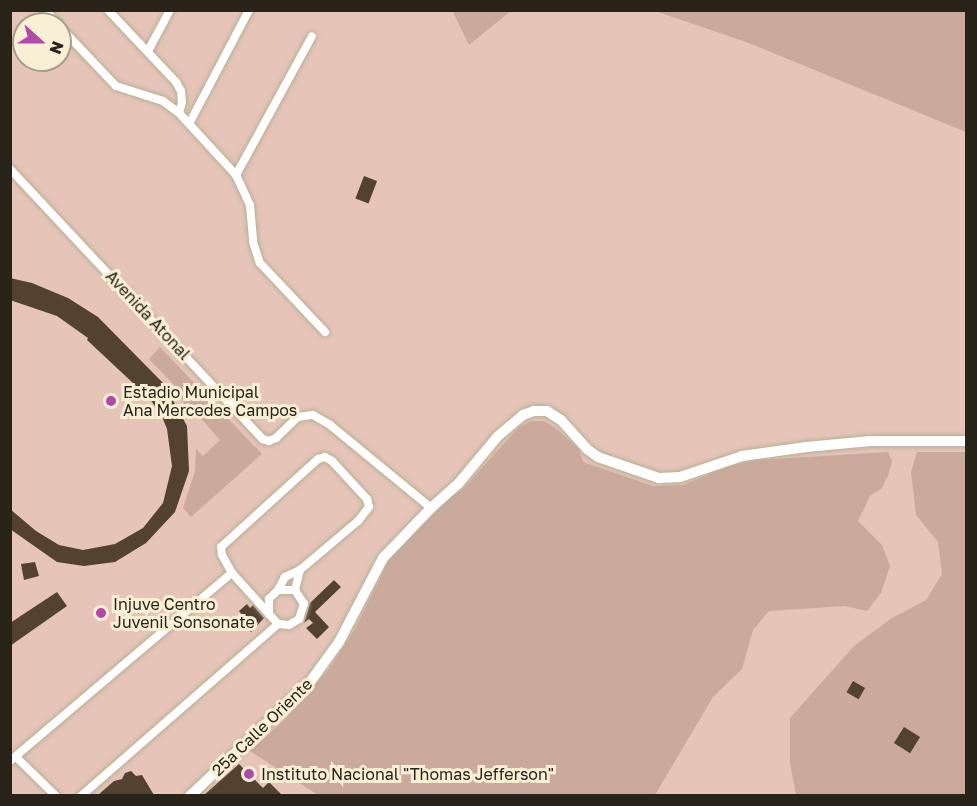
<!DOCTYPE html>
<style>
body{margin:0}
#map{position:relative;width:977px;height:806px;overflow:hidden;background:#ebe2c7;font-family:"Golos Text",sans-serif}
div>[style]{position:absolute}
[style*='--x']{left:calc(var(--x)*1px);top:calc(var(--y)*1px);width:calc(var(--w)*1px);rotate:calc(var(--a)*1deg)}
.green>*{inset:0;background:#e6c5b8}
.forest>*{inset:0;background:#cbaa9c}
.building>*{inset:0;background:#534230;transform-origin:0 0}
.roads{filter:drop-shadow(0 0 2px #b8b096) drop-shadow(0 0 2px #b8b096)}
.minor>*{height:8px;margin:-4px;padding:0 4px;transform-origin:4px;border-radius:4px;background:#fff}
.tertiary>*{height:10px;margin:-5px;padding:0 5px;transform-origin:5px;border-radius:5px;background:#fff}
.dots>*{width:16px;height:16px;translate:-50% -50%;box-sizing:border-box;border:3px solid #f8efd4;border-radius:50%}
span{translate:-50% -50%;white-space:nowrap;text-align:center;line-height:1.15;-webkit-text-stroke:6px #f8efd4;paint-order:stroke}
.street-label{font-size:16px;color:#28241a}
.poi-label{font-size:16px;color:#28241a}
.left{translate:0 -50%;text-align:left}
.frame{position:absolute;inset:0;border:12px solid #28241a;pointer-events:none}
.north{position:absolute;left:12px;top:12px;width:60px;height:60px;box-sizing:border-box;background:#f8efd4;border:2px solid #a59e8a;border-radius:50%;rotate:111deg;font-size:16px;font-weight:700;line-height:24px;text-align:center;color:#28241a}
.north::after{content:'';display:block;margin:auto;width:21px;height:27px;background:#b148aa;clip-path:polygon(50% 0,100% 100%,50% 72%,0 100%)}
</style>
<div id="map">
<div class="green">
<div style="clip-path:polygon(evenodd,11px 11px,966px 11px,966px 795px,11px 795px,11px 11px,24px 24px,60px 24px,60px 60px,24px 60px,24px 24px)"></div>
</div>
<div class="forest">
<div style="clip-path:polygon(452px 10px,511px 10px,511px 11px,469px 45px)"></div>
<div style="clip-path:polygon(655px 11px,966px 11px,966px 132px,746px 42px)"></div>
<div style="clip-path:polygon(160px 347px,262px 454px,191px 517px,183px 508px,195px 471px,196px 449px,203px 456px,220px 440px,198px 415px,192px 419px,175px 386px,149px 359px)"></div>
<div style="clip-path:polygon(531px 421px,544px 421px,557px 429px,579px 449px,583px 462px,653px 486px,683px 485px,729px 466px,758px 460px,888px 452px,892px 461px,888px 476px,881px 489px,870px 496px,858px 521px,882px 545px,890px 566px,881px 593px,867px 611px,845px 606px,769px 611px,753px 630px,742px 669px,713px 697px,655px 795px,318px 795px,250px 751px,284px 720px,329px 669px,355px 629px,389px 560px,448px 499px,462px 490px,518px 428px)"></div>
<div style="clip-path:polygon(917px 452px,966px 452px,966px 795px,796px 795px,790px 763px,790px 718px,854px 646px,892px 618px,926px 600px,942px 574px,938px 542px,916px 515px,911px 472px)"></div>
</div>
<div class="building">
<div style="left:364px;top:176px;width:14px;height:24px;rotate:21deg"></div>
<div style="clip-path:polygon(10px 278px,32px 283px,68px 298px,98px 317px,164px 384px,187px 426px,189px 471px,175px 512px,146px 543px,115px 562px,84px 566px,57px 562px,10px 529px,10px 509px,36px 531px,59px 545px,83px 550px,115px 544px,143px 528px,163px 503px,172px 466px,167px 429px,161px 414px,149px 398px,87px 340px,88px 338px,57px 316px,10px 300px)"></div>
<div style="clip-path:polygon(35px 562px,39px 576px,24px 580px,21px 564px)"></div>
<div style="clip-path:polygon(334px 580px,341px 587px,315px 612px,329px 627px,317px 639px,306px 628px,313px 623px,309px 619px,304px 623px,310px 603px)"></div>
<div style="clip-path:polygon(57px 592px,67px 606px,10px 646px,10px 623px)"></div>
<div style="clip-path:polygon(247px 604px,250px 608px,253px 605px,264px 618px,251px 632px,239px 619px,242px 615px,239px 611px)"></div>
<div style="left:853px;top:681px;width:14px;height:13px;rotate:30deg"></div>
<div style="left:904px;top:727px;width:19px;height:19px;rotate:32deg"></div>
<div style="clip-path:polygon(239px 764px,263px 788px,269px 782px,282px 795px,204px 795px)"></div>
<div style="clip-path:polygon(131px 771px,136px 776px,142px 775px,154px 795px,98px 795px,114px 781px,122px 779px,125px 773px)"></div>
</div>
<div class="roads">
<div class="minor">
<div style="--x:45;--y:10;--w:19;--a:47"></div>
<div style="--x:108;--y:10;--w:99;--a:46.6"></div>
<div style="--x:176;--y:82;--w:10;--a:61"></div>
<div style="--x:181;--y:91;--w:11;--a:85"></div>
<div style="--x:182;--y:102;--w:11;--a:105"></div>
<div style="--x:60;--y:27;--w:81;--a:46.5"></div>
<div style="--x:116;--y:86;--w:49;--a:17.7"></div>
<div style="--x:163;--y:101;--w:20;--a:37"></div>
<div style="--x:179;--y:113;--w:84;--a:47.4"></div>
<div style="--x:236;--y:175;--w:33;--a:65"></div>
<div style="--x:250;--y:205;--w:37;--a:85"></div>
<div style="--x:253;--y:242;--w:22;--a:72"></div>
<div style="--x:260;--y:263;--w:95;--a:46.7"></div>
<div style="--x:148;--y:51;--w:47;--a:-61.8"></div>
<div style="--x:189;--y:124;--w:129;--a:-62.2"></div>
<div style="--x:10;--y:169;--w:370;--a:46.9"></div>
<div style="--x:263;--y:439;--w:6;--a:18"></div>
<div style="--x:269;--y:441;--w:8;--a:-23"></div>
<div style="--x:276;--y:438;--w:30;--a:-44"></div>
<div style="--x:298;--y:417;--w:15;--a:-8"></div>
<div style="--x:313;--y:415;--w:20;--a:30"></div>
<div style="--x:330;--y:425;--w:131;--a:39.4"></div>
<div style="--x:236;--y:175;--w:158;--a:-61.3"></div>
<div style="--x:295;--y:590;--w:21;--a:-76"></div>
<div style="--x:269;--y:614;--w:55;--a:-132.1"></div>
<div style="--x:232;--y:573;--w:21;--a:-119"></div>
<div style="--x:222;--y:555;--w:8;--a:-97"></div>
<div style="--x:221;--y:547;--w:131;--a:-42.2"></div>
<div style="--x:318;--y:459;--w:7;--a:-16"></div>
<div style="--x:325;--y:457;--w:8;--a:30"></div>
<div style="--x:332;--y:461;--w:52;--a:47.4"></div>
<div style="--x:367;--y:499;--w:8;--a:76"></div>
<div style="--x:369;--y:507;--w:18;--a:128"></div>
<div style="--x:358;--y:521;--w:76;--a:139.8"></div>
<div style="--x:300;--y:570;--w:17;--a:155"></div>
<div style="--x:285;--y:577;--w:15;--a:118"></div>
<div style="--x:16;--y:757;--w:56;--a:44.3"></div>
<div style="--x:10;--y:761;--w:291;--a:-40.3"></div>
<div style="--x:81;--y:796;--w:262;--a:-41.1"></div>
<div style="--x:278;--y:624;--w:11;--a:5"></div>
<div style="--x:289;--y:625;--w:12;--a:-31"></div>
<div style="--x:299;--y:619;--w:16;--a:-72"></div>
<div style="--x:304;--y:604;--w:17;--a:-123"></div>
<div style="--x:295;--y:590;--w:17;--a:180"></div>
<div style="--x:278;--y:590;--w:13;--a:135"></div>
<div style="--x:269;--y:599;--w:15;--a:90"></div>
<div style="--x:269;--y:614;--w:13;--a:48"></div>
</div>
<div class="tertiary">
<div style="--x:190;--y:796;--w:166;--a:-43.5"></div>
<div style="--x:310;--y:682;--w:49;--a:-54.1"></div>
<div style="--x:339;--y:642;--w:95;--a:-62.4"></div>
<div style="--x:383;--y:558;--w:69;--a:-46.2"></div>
<div style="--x:431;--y:508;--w:36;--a:-42"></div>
<div style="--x:458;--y:484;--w:62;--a:-50.2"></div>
<div style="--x:498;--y:436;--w:33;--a:-40"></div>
<div style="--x:523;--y:415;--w:12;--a:-20"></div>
<div style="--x:534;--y:411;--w:13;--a:0"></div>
<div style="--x:547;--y:411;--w:17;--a:33"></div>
<div style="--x:561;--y:420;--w:39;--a:48"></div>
<div style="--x:587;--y:449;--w:14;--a:36"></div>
<div style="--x:598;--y:457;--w:65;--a:19"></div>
<div style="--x:659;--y:478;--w:21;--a:-3"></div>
<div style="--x:680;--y:477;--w:65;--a:-18.7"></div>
<div style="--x:742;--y:456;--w:65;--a:-8"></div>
<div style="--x:806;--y:447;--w:65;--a:-5.3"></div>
<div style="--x:871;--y:441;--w:95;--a:0"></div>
</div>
</div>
<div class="dots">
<div style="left:111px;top:401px;background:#b148aa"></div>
<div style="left:101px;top:613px;background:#b148aa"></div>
<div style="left:249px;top:774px;background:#b148aa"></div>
</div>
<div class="street-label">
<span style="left:148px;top:315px;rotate:47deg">Avenida Atonal</span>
<span style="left:262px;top:727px;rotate:-44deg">25a Calle Oriente</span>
</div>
<div class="poi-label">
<span class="left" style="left:123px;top:401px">Estadio Municipal<br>Ana Mercedes Campos</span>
<span class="left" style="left:113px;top:613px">Injuve Centro<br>Juvenil Sonsonate</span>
<span class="left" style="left:261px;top:774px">Instituto Nacional "Thomas Jefferson"</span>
</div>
<div class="frame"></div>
<div class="north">N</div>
</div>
